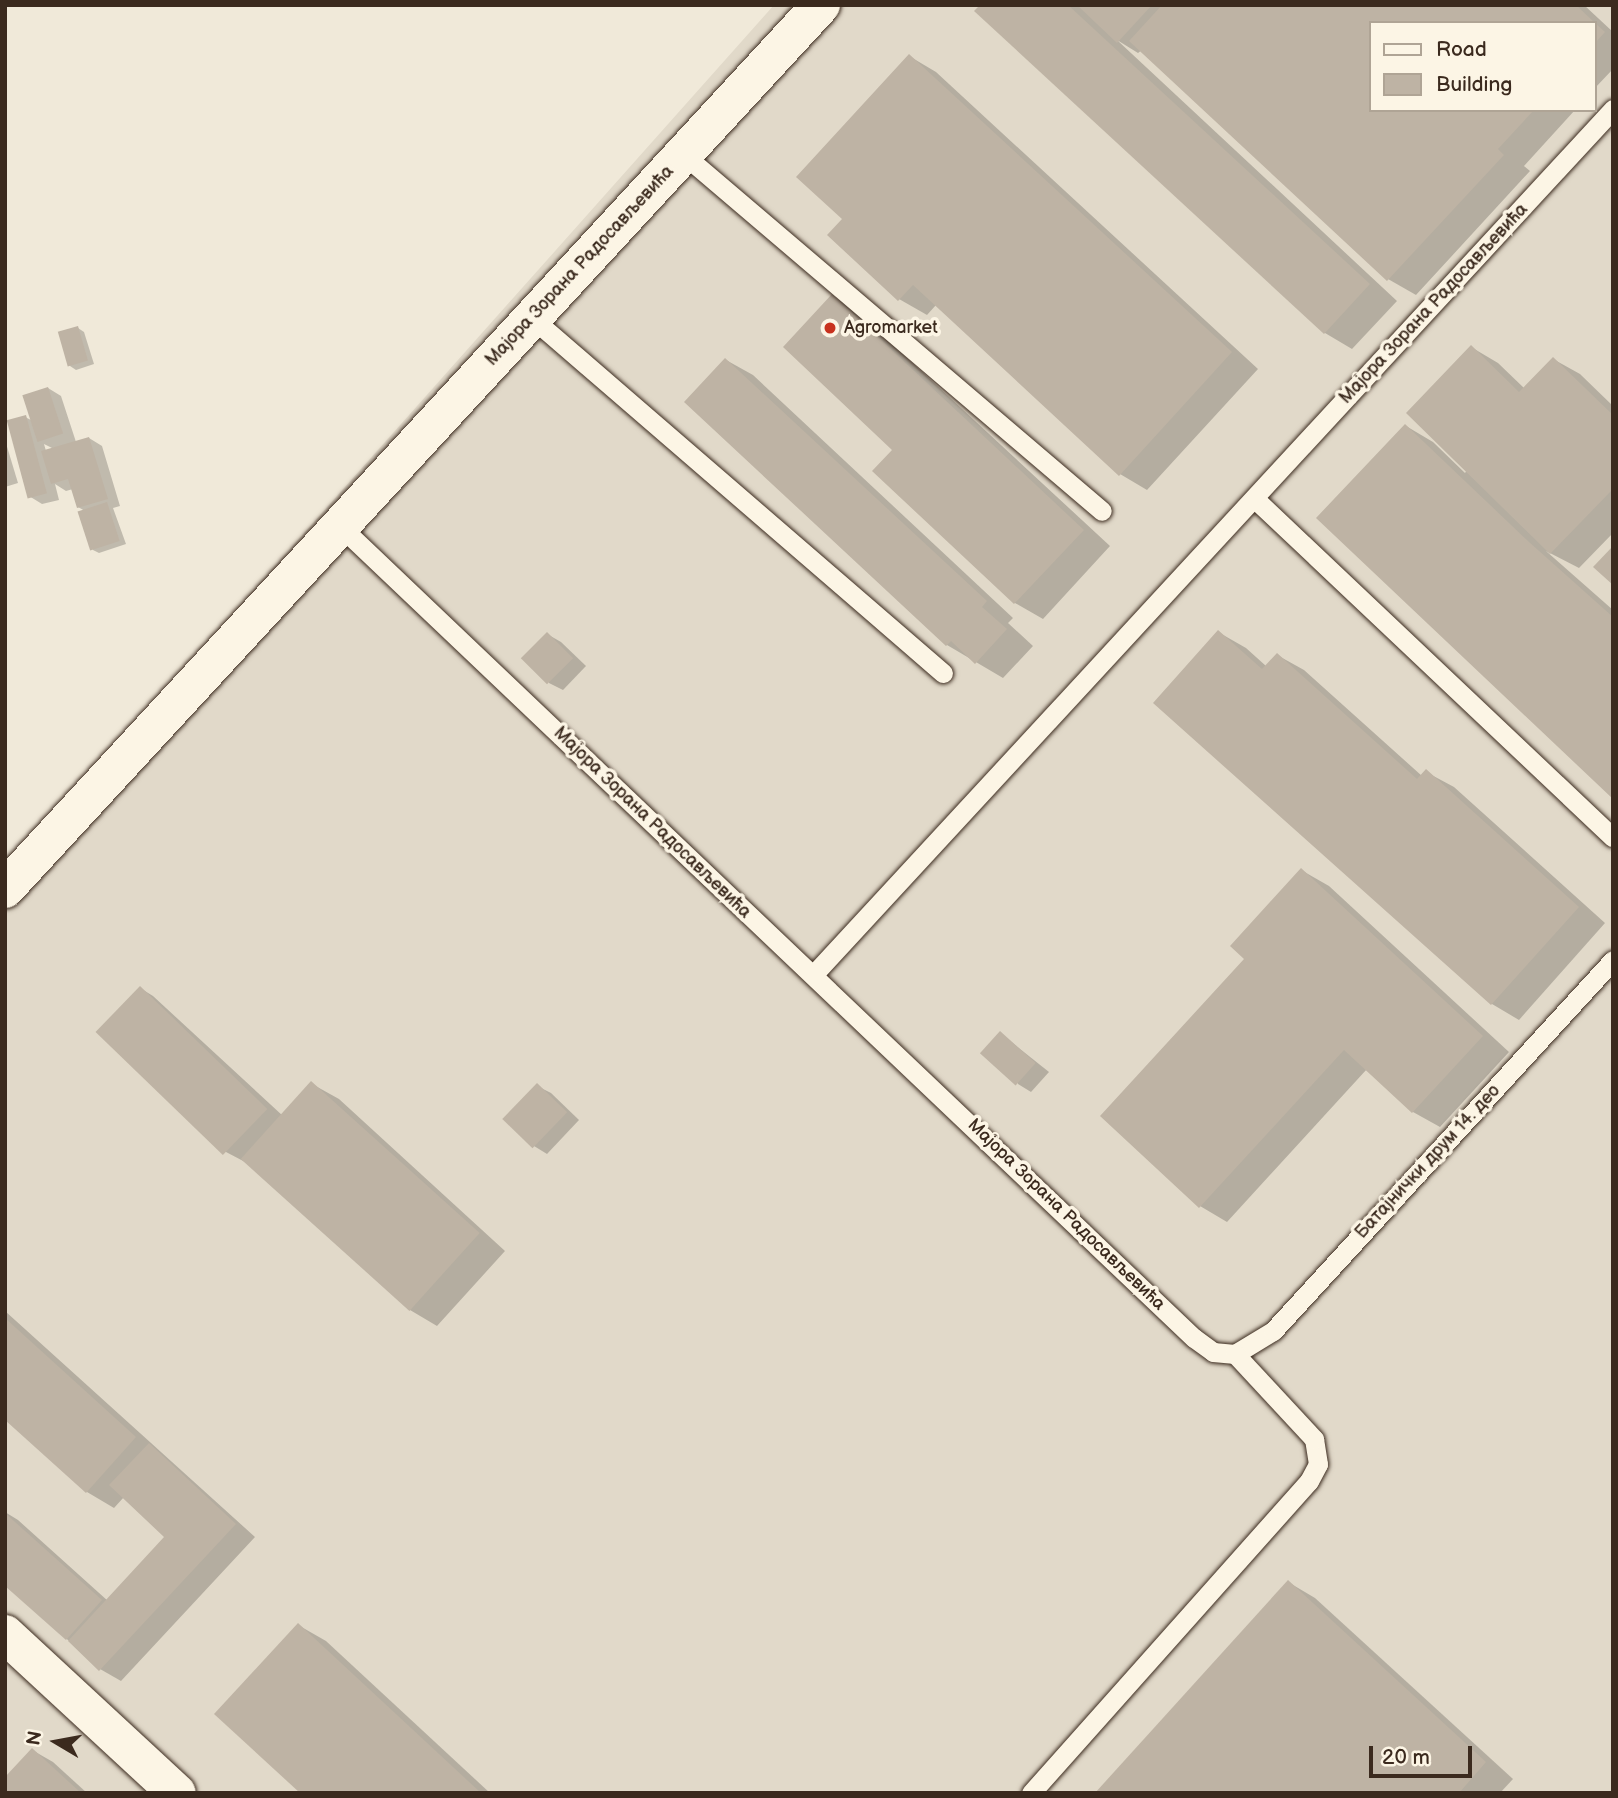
<!DOCTYPE html>
<meta charset="utf-8">
<style>
body{margin:0}
#map{position:relative;width:1618px;height:1798px;overflow:hidden;background:#f0e9d9;font-family:"Balsamiq Sans",sans-serif}
div>[style]{position:absolute}
[style*='--x']{left:calc(var(--x)*1px);top:calc(var(--y)*1px);width:calc(var(--w)*1px);rotate:calc(var(--a)*1deg)}
.built>*{inset:0;background:#e1d9c9}
.shadow>*{inset:0;background:#0003}
.building>*{inset:0;background:#beb3a4;transform-origin:0 0}
.roads{filter:drop-shadow(0 0 2px #3b2a1e) drop-shadow(0 0 2px #3b2a1e)}
.lane>*{height:19px;margin:-9.5px;padding:0 9.5px;transform-origin:9.5px;border-radius:9.5px;background:#fcf5e5}
.street>*{height:38px;margin:-19px;padding:0 19px;transform-origin:19px;border-radius:19px;background:#fcf5e5}
.secondary>*{height:38px;margin:-19px;padding:0 19px;transform-origin:19px;border-radius:19px;background:#fcf5e5}
.dots>*{width:19px;height:19px;translate:-50% -50%;box-sizing:border-box;border:4px solid #fcf5e5;border-radius:50%}
span{translate:-50% -50%;white-space:nowrap;text-align:center;line-height:1.15;-webkit-text-stroke:7px #fcf5e5;paint-order:stroke}
.street-label{font-size:18px;color:#3b2a1e}
.poi-label{font-size:18px;color:#3b2a1e}
.left{translate:0 -50%;text-align:left}
.frame{position:absolute;inset:0;border:7px solid #3b2a1e;pointer-events:none}
.legend{position:absolute;left:1369px;top:21px;width:228px;height:91px;box-sizing:border-box;background:#fcf5e5;border:2px solid #afa495;margin:0;padding:9px 12px;list-style:none;font-size:21px;color:#3b2a1e}
.legend li{display:flex;align-items:center;gap:14px;height:35px}
.legend b{width:35px;border:2px solid #afa495}
.north{position:absolute;left:21px;top:1707px;width:70px;height:70px;-webkit-text-stroke:5px #fcf5e5;paint-order:stroke;rotate:280deg;font-size:19px;font-weight:700;line-height:28px;text-align:center;color:#3b2a1e}
.north::after{content:'';display:block;margin:auto;width:24px;height:32px;background:#3b2a1e;clip-path:polygon(50% 0,100% 100%,50% 72%,0 100%)}
.scale{position:absolute;left:1369px;top:1746px;width:103px;height:32px;box-sizing:border-box;border:4px solid #3b2a1e;border-top:0;padding-left:9px;font-size:21px;line-height:24px;white-space:nowrap;color:#3b2a1e;-webkit-text-stroke:5px #fcf5e5;paint-order:stroke}
</style>
<div id="map">
<div class="built">
<div style="clip-path:polygon(evenodd,774px 5px,1613px 5px,1613px 1793px,5px 1793px,5px 869px,774px 5px,1371px 23px,1595px 23px,1595px 110px,1371px 110px,1371px 23px)"></div>
</div>
<div class="shadow">
<div style="clip-path:polygon(982px 5px,1584px 5px,1613px 32px,1613px 69px,1595px 88px,1595px 23px,1371px 23px,1371px 110px,1575px 110px,1524px 166px,1530px 171px,1416px 295px,1388px 279px,1142px 50px,1138px 53px,1117px 40px,1397px 301px,1352px 349px,1325px 333px,977px 11px)"></div>
<div style="clip-path:polygon(909px 56px,936px 72px,1258px 369px,1147px 490px,1120px 474px,936px 305px,927px 315px,899px 299px,830px 235px,844px 219px)"></div>
<div style="clip-path:polygon(832px 296px,853px 308px,1110px 546px,1043px 619px,1015px 603px,875px 471px,895px 450px)"></div>
<div style="clip-path:polygon(78px 328px,84px 332px,94px 364px,76px 370px,70px 366px)"></div>
<div style="clip-path:polygon(1471px 347px,1498px 363px,1524px 388px,1553px 359px,1580px 374px,1613px 406px,1613px 533px,1579px 568px,1546px 551px,1613px 610px,1613px 797px,1406px 426px,1433px 442px,1465px 473px,1467px 470px)"></div>
<div style="clip-path:polygon(726px 360px,753px 375px,1013px 618px,1008px 623px,1033px 646px,1003px 678px,947px 645px)"></div>
<div style="clip-path:polygon(evenodd,48px 388px,61px 396px,76px 442px,89px 438px,102px 446px,120px 506px,113px 508px,126px 544px,99px 553px,93px 550px,85px 511px,78px 507px,73px 489px,66px 491px,55px 484px,59px 500px,42px 504px,29px 496px,25px 417px,33px 421px,48px 388px,44px 444px,54px 449px,46px 451px,44px 444px)"></div>
<div style="clip-path:polygon(5px 440px,18px 483px,5px 487px)"></div>
<div style="clip-path:polygon(1218px 632px,1246px 648px,1266px 666px,1277px 655px,1304px 670px,1422px 776px,1426px 772px,1454px 787px,1605px 923px,1519px 1020px,1492px 1004px)"></div>
<div style="clip-path:polygon(547px 634px,561px 642px,586px 666px,563px 690px,549px 683px)"></div>
<div style="clip-path:polygon(1301px 870px,1329px 886px,1509px 1052px,1440px 1127px,1413px 1112px,1367px 1069px,1227px 1222px,1200px 1206px,1247px 958px)"></div>
<div style="clip-path:polygon(140px 988px,153px 996px,283px 1116px,312px 1084px,339px 1099px,505px 1251px,437px 1326px,410px 1310px,247px 1163px,226px 1152px)"></div>
<div style="clip-path:polygon(1000px 1033px,1049px 1072px,1031px 1092px,1018px 1084px)"></div>
<div style="clip-path:polygon(537px 1086px,551px 1093px,579px 1120px,547px 1154px,534px 1146px)"></div>
<div style="clip-path:polygon(5px 1311px,255px 1537px,121px 1681px,100px 1669px,5px 1583px,5px 1512px,18px 1520px,108px 1601px,167px 1537px,124px 1497px,114px 1508px,87px 1492px,5px 1418px)"></div>
<div style="clip-path:polygon(1288px 1582px,1315px 1598px,1513px 1779px,1500px 1793px,1097px 1793px)"></div>
<div style="clip-path:polygon(298px 1625px,326px 1641px,490px 1793px,302px 1793px)"></div>
<div style="clip-path:polygon(32px 1750px,53px 1762px,87px 1793px,5px 1793px)"></div>
</div>
<div class="building">
<div style="clip-path:polygon(980px 5px,1068px 5px,1370px 284px,1324px 334px,974px 11px)"></div>
<div style="clip-path:polygon(1077px 5px,1152px 5px,1117px 43px)"></div>
<div style="clip-path:polygon(1162px 5px,1576px 5px,1595px 23px,1371px 23px,1371px 110px,1534px 110px,1498px 149px,1504px 155px,1387px 281px,1129px 41px)"></div>
<div style="clip-path:polygon(1595px 23px,1605px 32px,1595px 43px)"></div>
<div style="clip-path:polygon(909px 54px,1232px 352px,1119px 476px,913px 285px,898px 301px,827px 235px,842px 219px,796px 177px)"></div>
<div style="clip-path:polygon(832px 294px,1084px 530px,1014px 604px,872px 471px,892px 450px,783px 347px)"></div>
<div style="left:78px;top:326px;width:36px;height:21px;rotate:74deg"></div>
<div style="clip-path:polygon(1471px 345px,1519px 392px,1553px 357px,1613px 415px,1613px 489px,1550px 554px,1406px 413px)"></div>
<div style="clip-path:polygon(725px 358px,987px 601px,982px 607px,1007px 629px,975px 664px,951px 641px,946px 646px,684px 402px)"></div>
<div style="left:48px;top:387px;width:49px;height:27px;rotate:72deg"></div>
<div style="left:26px;top:415px;width:81px;height:20px;rotate:75deg"></div>
<div style="clip-path:polygon(1405px 424px,1529px 542px,1613px 617px,1613px 799px,1316px 518px)"></div>
<div style="clip-path:polygon(89px 437px,108px 499px,77px 508px,68px 479px,51px 484px,41px 451px)"></div>
<div style="left:107px;top:502px;width:41px;height:31px;rotate:72deg"></div>
<div style="clip-path:polygon(1613px 546px,1613px 585px,1593px 567px)"></div>
<div style="clip-path:polygon(1218px 630px,1262px 669px,1277px 653px,1417px 779px,1426px 769px,1579px 907px,1491px 1005px,1153px 703px)"></div>
<div style="left:547px;top:632px;width:37px;height:37px;rotate:45deg"></div>
<div style="clip-path:polygon(1301px 868px,1483px 1036px,1412px 1113px,1344px 1050px,1199px 1208px,1100px 1116px,1244px 959px,1230px 946px)"></div>
<div style="left:140px;top:986px;width:177px;height:64px;rotate:44deg"></div>
<div style="left:1000px;top:1031px;width:48px;height:30px;rotate:42deg"></div>
<div style="left:311px;top:1081px;width:227px;height:105px;rotate:42deg"></div>
<div style="left:537px;top:1083px;width:42px;height:50px;rotate:44deg"></div>
<div style="clip-path:polygon(5px 1318px,136px 1437px,86px 1493px,5px 1420px)"></div>
<div style="clip-path:polygon(149px 1443px,236px 1524px,99px 1671px,68px 1641px,164px 1537px,109px 1485px)"></div>
<div style="clip-path:polygon(5px 1513px,102px 1600px,66px 1640px,5px 1586px)"></div>
<div style="clip-path:polygon(1288px 1580px,1486px 1762px,1459px 1793px,1095px 1793px)"></div>
<div style="clip-path:polygon(298px 1623px,481px 1793px,300px 1793px,214px 1714px)"></div>
<div style="clip-path:polygon(32px 1748px,81px 1793px,5px 1793px,5px 1777px)"></div>
</div>
<div class="roads">
<div class="lane">
<div style="--x:683;--y:154;--w:550;--a:40.43"></div>
<div style="--x:532;--y:318;--w:543;--a:40.82"></div>
<div style="--x:1255;--y:499;--w:492;--a:43.4"></div>
<div style="--x:340;--y:526;--w:1178;--a:43.56"></div>
<div style="--x:1194;--y:1338;--w:24;--a:36"></div>
<div style="--x:1213;--y:1352;--w:22;--a:5"></div>
<div style="--x:813;--y:975;--w:1179;--a:-47.27"></div>
<div style="--x:1235;--y:1354;--w:44;--a:-31.2"></div>
<div style="--x:1273;--y:1331;--w:503;--a:-47.5"></div>
<div style="--x:1031;--y:1793;--w:418;--a:-48.3"></div>
<div style="--x:1309;--y:1481;--w:19;--a:-62"></div>
<div style="--x:1318;--y:1464;--w:25;--a:-99"></div>
<div style="--x:1314;--y:1439;--w:116;--a:-132.9"></div>
</div>
<div class="street">
<div style="--x:5;--y:1634;--w:234;--a:42.8"></div>
</div>
<div class="secondary">
<div style="--x:5;--y:889;--w:1203;--a:-47.29"></div>
</div>
</div>
<div class="dots">
<div style="left:830px;top:328px;background:#c8321e"></div>
</div>
<div class="street-label">
<span style="left:580px;top:266px;rotate:-47deg">Мајора Зорана Радосављевића</span>
<span style="left:1434px;top:304px;rotate:-47deg">Мајора Зорана Радосављевића</span>
<span style="left:652px;top:823px;rotate:44deg">Мајора Зорана Радосављевића</span>
<span style="left:1428px;top:1162px;rotate:-47deg">Батајнички друм 14. део</span>
<span style="left:1066px;top:1215px;rotate:44deg">Мајора Зорана Радосављевића</span>
</div>
<div class="poi-label">
<span class="left" style="left:844px;top:328px">Agromarket</span>
</div>
<div class="frame"></div>
<ul class="legend">
<li><b style="height:9px;background:#fcf5e5"></b>Road</li>
<li><b style="height:19px;background:#beb3a4"></b>Building</li>
</ul>
<div class="north">N</div>
<div class="scale">20 m</div>
</div>
